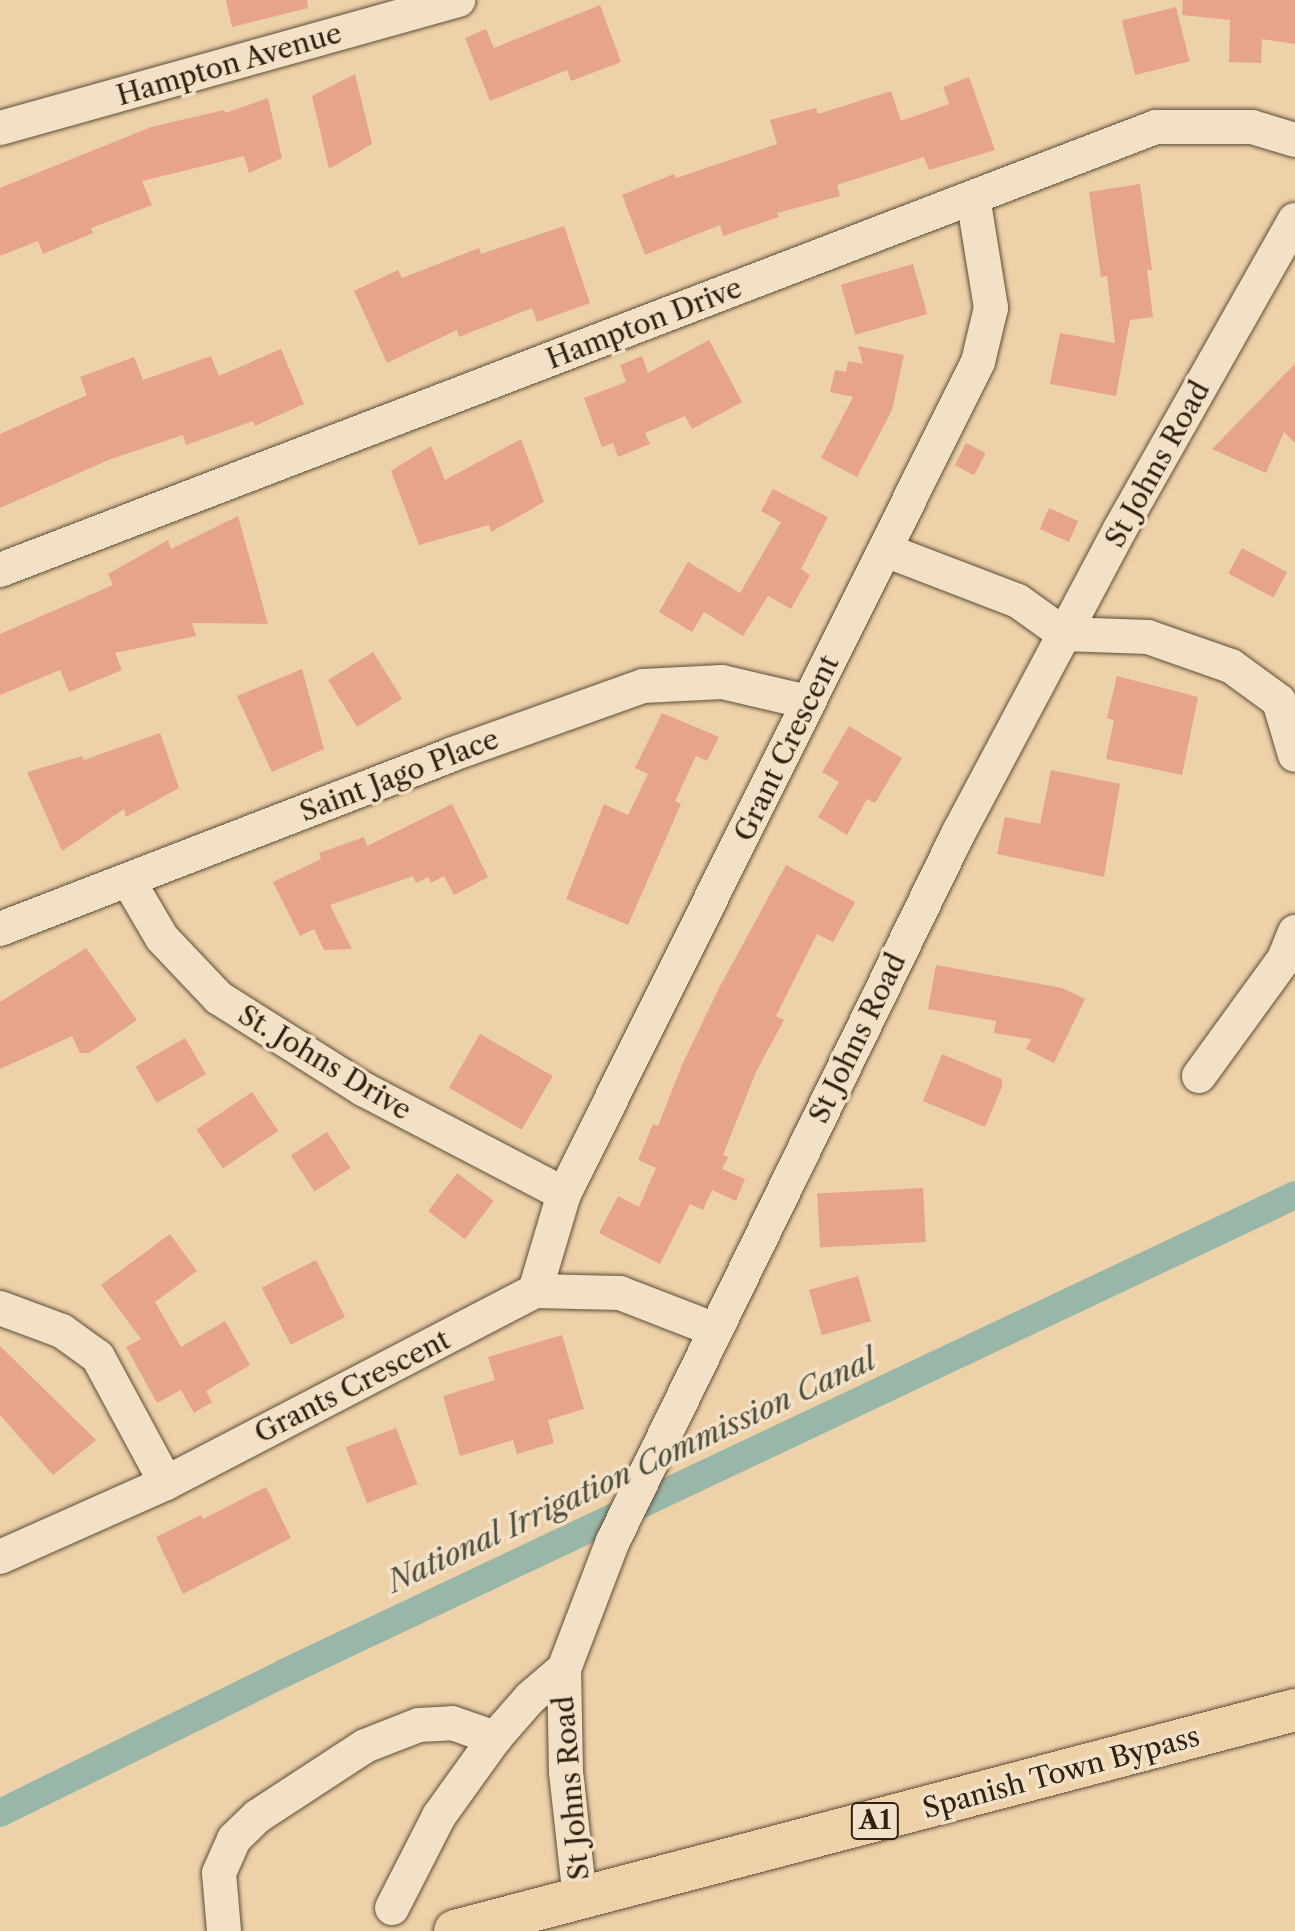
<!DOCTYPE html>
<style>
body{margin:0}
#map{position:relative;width:1295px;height:1931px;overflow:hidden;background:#edd1a9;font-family:"Libre Caslon Text",serif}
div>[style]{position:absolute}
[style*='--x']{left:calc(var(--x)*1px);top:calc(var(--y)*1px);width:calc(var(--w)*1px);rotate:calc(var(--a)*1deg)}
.canal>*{height:28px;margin:-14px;padding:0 14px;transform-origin:14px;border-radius:14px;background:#99b7a8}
.building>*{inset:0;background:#e6a48d;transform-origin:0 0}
.roads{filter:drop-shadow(0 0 2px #5e4e36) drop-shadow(0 0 2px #5e4e36)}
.minor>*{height:34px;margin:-17px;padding:0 17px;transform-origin:17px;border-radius:17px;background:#f3e1c7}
.major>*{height:42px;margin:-21px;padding:0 21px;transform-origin:21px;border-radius:21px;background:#edd1a9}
span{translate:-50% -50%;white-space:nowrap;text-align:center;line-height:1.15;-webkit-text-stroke:7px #f3e1c7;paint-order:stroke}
.shield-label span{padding:2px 6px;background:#f3e1c7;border:2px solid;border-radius:6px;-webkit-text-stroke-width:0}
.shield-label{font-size:26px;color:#2f2210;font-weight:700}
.street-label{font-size:28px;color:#2f2210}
.water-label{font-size:30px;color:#4f4f3e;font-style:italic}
</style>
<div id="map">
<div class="canal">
<div style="--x:0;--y:1813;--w:317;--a:-26.2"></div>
<div style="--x:284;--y:1673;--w:1118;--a:-25.3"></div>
</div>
<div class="building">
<div style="clip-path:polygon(226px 0,307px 0,308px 8px,232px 27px)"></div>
<div style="clip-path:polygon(1183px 0,1295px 0,1295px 44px,1262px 39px,1261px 63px,1229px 62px,1230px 20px,1182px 15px)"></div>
<div style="clip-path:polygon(600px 5px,621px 62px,571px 81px,567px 70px,490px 101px,465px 38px,486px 29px,494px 48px)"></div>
<div style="left:1176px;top:7px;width:56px;height:56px;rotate:76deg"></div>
<div style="clip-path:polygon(355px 74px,372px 144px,329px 169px,312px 96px)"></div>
<div style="clip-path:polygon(969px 77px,995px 150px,929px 170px,924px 157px,837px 185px,840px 196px,777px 213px,779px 217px,723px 236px,720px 225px,645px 255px,622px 195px,674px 174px,676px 178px,777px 144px,770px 120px,816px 108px,818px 114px,891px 91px,901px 121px,949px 104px,943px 87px)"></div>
<div style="clip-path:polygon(268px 98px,282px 158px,249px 173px,244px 156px,142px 181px,152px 205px,91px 228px,93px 233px,43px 254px,38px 241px,0 256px,0 188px,151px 127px,224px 110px,225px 113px)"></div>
<div style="clip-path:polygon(1140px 184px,1152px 270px,1147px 270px,1153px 317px,1130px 320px,1116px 396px,1050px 384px,1060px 333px,1115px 343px,1107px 276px,1101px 277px,1089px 192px)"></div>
<div style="clip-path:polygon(564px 226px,590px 303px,537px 322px,532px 308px,459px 337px,457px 330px,387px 363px,354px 291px,398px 270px,402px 278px,479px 248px,481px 254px)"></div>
<div style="left:913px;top:264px;width:52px;height:75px;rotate:74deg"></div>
<div style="clip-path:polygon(709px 340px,742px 402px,692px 429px,685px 416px,645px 433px,650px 444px,618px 457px,613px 443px,602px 447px,584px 398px,626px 382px,620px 365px,642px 356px,648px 373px)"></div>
<div style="clip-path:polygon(858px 346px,904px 355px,892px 410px,857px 477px,821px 458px,853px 397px,830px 392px,835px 370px,846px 372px,848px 361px,863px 364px)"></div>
<div style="clip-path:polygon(281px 349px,304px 404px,255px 426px,253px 421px,186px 445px,183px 435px,111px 459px,0 508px,0 434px,87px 395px,80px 377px,134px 357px,143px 380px,211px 356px,219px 376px)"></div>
<div style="clip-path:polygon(1295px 364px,1295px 443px,1284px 432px,1266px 473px,1212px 449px)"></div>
<div style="clip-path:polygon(521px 439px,544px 502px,491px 532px,489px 525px,419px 545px,391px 471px,431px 446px,445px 480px)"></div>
<div style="left:966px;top:443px;width:22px;height:25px;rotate:27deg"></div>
<div style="clip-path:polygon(773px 489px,828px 517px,801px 569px,810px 575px,791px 609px,768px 596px,743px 636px,704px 612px,692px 632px,659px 612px,688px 562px,740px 593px,781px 522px,761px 511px)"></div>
<div style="left:1049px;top:508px;width:32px;height:23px;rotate:24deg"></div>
<div style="clip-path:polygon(238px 516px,268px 624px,192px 623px,196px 636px,115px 653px,122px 670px,69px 692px,60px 670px,0 695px,0 634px,113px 585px,108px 574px,168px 540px,171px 549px)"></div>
<div style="left:1242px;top:548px;width:51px;height:29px;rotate:28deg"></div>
<div style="left:373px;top:652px;width:55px;height:53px;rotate:58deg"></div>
<div style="clip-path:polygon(302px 669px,324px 749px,272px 772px,237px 696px)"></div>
<div style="clip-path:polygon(1117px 676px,1198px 697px,1182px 775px,1106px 759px,1114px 720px,1107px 718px)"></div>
<div style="clip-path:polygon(662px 713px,719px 737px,707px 761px,696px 756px,675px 801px,681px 804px,628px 925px,566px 899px,604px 804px,628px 815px,648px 774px,635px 768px)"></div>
<div style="clip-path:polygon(849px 726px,902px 758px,875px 803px,867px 799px,847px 835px,818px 817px,839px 782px,822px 772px)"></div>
<div style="clip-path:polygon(160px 733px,179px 788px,126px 817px,124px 809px,62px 851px,27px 772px,82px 756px,84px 760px)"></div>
<div style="clip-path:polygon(1051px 770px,1120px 784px,1104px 877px,997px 854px,1005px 817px,1040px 824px)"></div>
<div style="clip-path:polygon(452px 804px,488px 877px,454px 895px,444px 876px,431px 883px,428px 877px,416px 883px,413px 876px,330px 905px,352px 949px,324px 950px,314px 929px,300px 936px,273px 882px,321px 859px,319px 853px,364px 837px,367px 846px)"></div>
<div style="clip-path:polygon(786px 865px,855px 902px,833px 942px,817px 934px,776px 1016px,784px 1020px,756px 1072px,723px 1155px,728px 1157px,722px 1169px,745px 1179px,736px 1201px,712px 1190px,703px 1210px,690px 1204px,660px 1264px,599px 1233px,618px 1196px,639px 1207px,656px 1168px,638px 1160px,653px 1124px,658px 1126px,682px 1065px,719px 988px)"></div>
<div style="clip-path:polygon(86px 948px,137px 1020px,89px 1053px,80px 1053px,72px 1036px,0 1069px,0 1002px)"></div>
<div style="clip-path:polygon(936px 965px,1062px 988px,1085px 999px,1054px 1063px,1026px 1049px,1031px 1039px,994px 1033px,996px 1021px,928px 1009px)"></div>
<div style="left:480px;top:1034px;width:84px;height:62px;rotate:30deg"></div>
<div style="left:185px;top:1038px;width:42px;height:57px;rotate:60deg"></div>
<div style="clip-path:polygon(942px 1054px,1002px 1079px,1002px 1087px,985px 1127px,923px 1101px)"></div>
<div style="left:252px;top:1092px;width:47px;height:67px;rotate:56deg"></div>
<div style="left:327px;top:1132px;width:43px;height:43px;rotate:57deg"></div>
<div style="left:457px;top:1173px;width:46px;height:48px;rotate:37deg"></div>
<div style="left:923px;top:1188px;width:54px;height:106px;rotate:87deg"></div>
<div style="clip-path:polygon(170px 1234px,197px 1271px,155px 1302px,181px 1347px,225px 1321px,250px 1365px,206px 1391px,212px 1402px,194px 1413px,181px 1390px,157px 1403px,126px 1347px,141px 1339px,101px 1285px)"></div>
<div style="left:316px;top:1260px;width:64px;height:61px;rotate:63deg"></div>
<div style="left:858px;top:1276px;width:47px;height:51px;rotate:74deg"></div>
<div style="clip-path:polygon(562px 1335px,584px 1409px,548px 1420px,554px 1443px,517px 1454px,513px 1440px,460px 1456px,443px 1396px,495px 1380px,488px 1357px)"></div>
<div style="clip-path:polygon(0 1346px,96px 1440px,53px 1475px,0 1415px)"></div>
<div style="left:396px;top:1428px;width:60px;height:54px;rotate:69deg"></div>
<div style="clip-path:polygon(266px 1487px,291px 1538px,183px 1594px,156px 1537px,201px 1515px,203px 1519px)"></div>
</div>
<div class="roads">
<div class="minor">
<div style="--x:0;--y:128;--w:476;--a:-15.6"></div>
<div style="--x:885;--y:550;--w:142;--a:21"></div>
<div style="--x:1018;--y:601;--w:57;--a:35.7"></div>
<div style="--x:1064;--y:634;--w:84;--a:2"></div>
<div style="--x:1148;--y:637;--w:88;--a:19.3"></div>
<div style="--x:1231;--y:666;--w:59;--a:36.1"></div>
<div style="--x:1279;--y:701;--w:56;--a:73.5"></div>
<div style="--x:0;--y:570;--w:1238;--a:-20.97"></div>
<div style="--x:1156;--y:127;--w:96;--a:0"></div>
<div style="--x:1252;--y:127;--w:45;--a:16.8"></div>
<div style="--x:128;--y:880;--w:67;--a:59.6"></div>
<div style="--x:162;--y:938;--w:83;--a:46.5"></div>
<div style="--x:219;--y:998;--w:170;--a:32.3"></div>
<div style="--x:363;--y:1089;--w:227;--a:27.6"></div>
<div style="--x:0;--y:929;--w:482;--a:-21.1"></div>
<div style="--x:450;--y:755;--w:205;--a:-19.7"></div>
<div style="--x:643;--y:686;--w:79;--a:-2.9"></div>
<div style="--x:722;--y:682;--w:88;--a:13.1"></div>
<div style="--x:1199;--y:1076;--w:145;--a:-54"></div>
<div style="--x:1284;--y:959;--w:29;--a:-68"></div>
<div style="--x:535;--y:1291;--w:101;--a:-73.4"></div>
<div style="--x:564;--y:1194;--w:929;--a:-63.55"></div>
<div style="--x:978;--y:362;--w:56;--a:-76.5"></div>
<div style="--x:991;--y:308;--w:112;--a:-99.2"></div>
<div style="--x:0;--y:1308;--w:66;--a:20.4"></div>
<div style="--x:62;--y:1331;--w:44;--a:35.8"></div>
<div style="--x:98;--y:1357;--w:143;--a:61.6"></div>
<div style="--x:0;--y:1557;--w:182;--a:-24"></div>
<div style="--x:166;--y:1483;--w:416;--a:-27.5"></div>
<div style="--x:535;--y:1291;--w:85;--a:1.3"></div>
<div style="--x:620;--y:1293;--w:100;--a:21.2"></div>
<div style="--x:580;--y:1899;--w:128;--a:-96.3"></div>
<div style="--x:566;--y:1772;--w:103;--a:-91.1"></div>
<div style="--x:564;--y:1669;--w:137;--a:-69.1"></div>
<div style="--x:613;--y:1541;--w:789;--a:-63.99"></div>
<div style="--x:959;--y:832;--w:343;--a:-62"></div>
<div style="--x:1120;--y:529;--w:355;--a:-60.5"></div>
<div style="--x:392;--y:1908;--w:103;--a:-62.9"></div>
<div style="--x:439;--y:1816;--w:96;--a:-54.3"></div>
<div style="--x:495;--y:1738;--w:53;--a:-48.8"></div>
<div style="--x:530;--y:1698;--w:45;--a:-40.5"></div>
<div style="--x:224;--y:1931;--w:58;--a:-94.9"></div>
<div style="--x:219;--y:1873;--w:37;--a:-66"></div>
<div style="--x:234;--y:1839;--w:33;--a:-44"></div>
<div style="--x:258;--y:1816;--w:128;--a:-33.2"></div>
<div style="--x:365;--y:1746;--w:58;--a:-21.3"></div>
<div style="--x:419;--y:1725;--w:33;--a:-3"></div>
<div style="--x:452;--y:1723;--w:46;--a:19.2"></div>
</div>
<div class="major">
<div style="--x:455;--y:1931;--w:869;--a:-14.74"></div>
</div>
</div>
<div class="shield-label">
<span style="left:875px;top:1821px">A1</span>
</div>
<div class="street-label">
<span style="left:229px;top:64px;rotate:-16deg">Hampton Avenue</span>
<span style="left:644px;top:323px;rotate:-21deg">Hampton Drive</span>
<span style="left:1157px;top:464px;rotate:-61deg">St Johns Road</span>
<span style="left:786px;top:748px;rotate:-64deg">Grant Crescent</span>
<span style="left:399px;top:775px;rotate:-21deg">Saint Jago Place</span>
<span style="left:857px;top:1038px;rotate:-64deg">St Johns Road</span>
<span style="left:325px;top:1062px;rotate:31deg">St. Johns Drive</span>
<span style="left:352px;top:1386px;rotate:-27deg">Grants Crescent</span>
<span style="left:1061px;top:1772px;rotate:-15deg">Spanish Town Bypass</span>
<span style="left:571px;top:1788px;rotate:-95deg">St Johns Road</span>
</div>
<div class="water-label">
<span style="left:632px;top:1471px;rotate:-25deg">National Irrigation Commission Canal</span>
</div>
</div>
